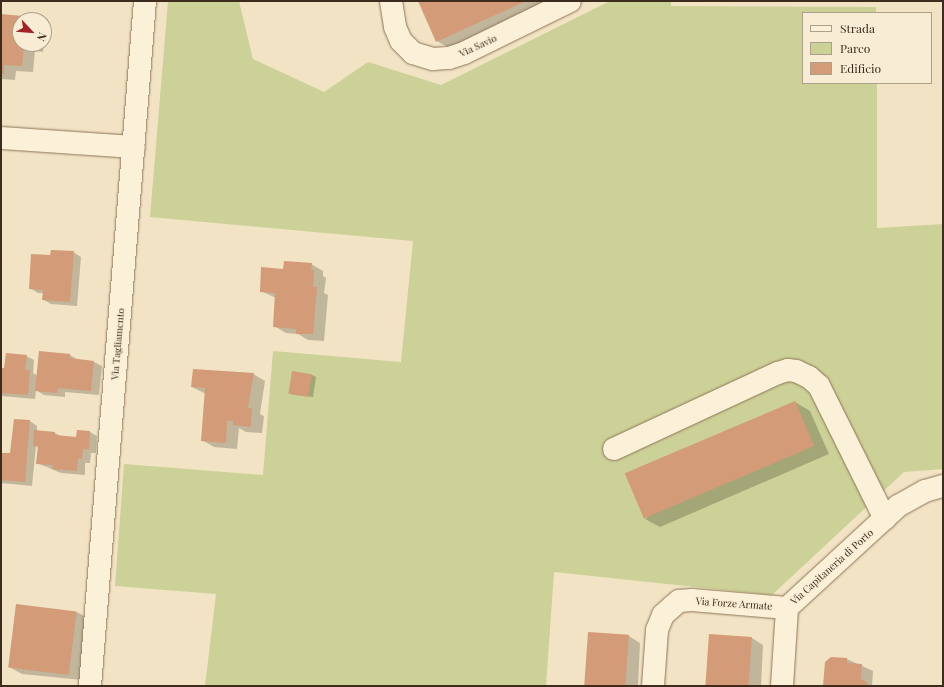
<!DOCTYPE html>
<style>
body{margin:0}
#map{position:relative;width:944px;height:687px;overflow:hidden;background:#f2e3c4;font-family:"Playfair Display",serif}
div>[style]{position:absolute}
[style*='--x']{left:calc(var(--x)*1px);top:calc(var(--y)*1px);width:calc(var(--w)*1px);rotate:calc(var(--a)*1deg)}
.green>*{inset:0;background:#ccd197}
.shadow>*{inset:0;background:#0003}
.building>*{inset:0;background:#d39b77;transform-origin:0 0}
.roads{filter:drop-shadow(0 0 1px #8e7458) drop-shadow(0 0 1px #8e7458)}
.minor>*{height:22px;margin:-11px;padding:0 11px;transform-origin:11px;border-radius:11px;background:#fbf0d8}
span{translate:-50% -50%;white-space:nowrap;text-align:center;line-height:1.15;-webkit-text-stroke:3px #f8edd4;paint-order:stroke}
.street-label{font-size:10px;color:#3d2c1e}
.frame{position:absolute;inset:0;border:2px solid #3d2c1e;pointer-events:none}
.legend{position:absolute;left:802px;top:12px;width:130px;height:72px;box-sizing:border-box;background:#f8edd4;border:1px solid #ada08b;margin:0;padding:5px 7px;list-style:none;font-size:12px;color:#3d2c1e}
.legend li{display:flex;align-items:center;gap:8px;height:20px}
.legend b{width:20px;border:1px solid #ada08b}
.north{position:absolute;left:12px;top:12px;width:40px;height:40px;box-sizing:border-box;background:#f8edd4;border:1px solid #ada08b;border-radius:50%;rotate:116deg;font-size:11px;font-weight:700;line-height:16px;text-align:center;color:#3d2c1e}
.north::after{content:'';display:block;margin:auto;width:14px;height:18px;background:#a22327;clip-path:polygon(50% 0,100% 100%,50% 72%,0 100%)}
</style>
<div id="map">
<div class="green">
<div style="clip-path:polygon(168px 1px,239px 1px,253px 59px,324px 92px,368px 62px,441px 85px,610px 1px,671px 1px,671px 6px,876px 7px,876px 13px,803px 13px,803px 83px,877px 83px,877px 228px,943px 224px,943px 469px,904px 472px,772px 595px,554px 572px,546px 686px,205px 686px,216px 594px,115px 586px,124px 464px,263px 475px,273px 351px,401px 362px,413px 241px,150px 217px)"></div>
</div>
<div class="shadow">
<div style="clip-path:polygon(419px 1px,552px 1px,449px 48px,437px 41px)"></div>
<div style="clip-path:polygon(1px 15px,34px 18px,37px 20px,20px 20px,20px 44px,44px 44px,43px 52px,35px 51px,33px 72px,16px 71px,15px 80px,1px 79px)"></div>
<div style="clip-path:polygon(44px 24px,45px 25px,44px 40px)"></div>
<div style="clip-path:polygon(73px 252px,81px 257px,77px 306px,51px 304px,44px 300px,44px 293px,38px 293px,30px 288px,51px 256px)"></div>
<div style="clip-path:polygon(311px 264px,323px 271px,323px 276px,326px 278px,324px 293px,328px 295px,324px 341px,308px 340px,298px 334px,286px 333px,274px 326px,276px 298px,261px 291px,284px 270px)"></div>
<div style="clip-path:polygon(70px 355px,78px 360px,94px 362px,102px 366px,99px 395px,65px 392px,65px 397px,44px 395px,36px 390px,35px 399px,1px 396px,1px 369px,5px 370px,26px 356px,34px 360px,33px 373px,38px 376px)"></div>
<div style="clip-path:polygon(293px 372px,312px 375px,316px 377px,313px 397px,294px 395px,290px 393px)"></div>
<div style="clip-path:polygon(253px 374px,265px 381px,260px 414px,264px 416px,262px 433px,246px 432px,239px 428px,237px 449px,214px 447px,202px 440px,206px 394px,192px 387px)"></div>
<div style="clip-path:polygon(795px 402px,810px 411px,829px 454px,660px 527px,645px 519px)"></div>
<div style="clip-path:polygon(30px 421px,37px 426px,37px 431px,55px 433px,62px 437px,77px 438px,90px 432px,97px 436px,96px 453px,91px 453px,90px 463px,85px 463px,85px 475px,61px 473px,37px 463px,38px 448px,36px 446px,32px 486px,1px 483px,1px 454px,11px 454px)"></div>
<div style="clip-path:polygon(77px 612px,88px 618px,82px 680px,22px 674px,11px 668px)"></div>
<div style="clip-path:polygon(629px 636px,640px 643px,638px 686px,585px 686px)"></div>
<div style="clip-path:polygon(752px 638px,763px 645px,761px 686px,707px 686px)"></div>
<div style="clip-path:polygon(847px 659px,873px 671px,872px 686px,825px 686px)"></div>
</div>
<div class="building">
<div style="clip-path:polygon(418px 1px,526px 1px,436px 42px)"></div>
<div style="clip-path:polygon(1px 14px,34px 17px,34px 20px,20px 20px,20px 44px,24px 44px,22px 66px,4px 65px,4px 74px,1px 74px)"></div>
<div style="clip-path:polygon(51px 250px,74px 251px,70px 302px,42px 300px,43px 290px,29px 289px,31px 254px,50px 255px)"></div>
<div style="clip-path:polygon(284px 261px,312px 263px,311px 270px,314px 270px,313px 287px,317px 287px,313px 334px,296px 334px,296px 329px,273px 327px,275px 293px,260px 292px,261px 267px,283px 269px)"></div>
<div style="clip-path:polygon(39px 351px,70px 354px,70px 358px,94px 361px,91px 391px,58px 388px,57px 393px,35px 391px)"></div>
<div style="clip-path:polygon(6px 353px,27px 355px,25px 370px,30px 370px,28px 395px,1px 393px,1px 368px,4px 368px)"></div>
<div style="clip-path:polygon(193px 369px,254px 373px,248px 408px,252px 409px,251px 427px,233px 425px,233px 421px,227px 421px,226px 443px,201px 441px,205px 388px,191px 387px)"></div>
<div style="left:292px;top:371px;width:20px;height:23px;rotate:9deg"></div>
<div style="left:795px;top:401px;width:49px;height:185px;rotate:67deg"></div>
<div style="clip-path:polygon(14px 419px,30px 420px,25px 482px,1px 480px,1px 453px,10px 453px)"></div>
<div style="clip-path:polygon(34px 430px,55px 432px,55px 435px,76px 437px,77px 430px,90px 431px,89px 449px,83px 449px,82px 459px,78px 459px,77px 471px,52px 469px,53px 465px,36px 464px,38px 446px,33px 446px)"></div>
<div style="left:16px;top:604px;width:61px;height:64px;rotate:7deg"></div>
<div style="left:588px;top:632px;width:41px;height:54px;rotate:4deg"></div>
<div style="left:709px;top:634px;width:43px;height:52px;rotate:4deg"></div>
<div style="clip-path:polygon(831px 657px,847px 658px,847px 663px,862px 664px,861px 679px,868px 683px,868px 686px,823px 686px,825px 662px)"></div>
</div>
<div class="roads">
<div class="minor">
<div style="--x:391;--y:1;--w:26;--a:81"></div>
<div style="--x:395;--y:27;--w:15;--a:67"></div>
<div style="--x:401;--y:41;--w:17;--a:45"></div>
<div style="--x:413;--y:53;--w:21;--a:17"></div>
<div style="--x:433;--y:59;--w:16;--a:-4"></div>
<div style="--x:449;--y:58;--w:16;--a:-18"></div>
<div style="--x:464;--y:53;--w:118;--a:-26.1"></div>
<div style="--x:1;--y:138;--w:133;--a:3.9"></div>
<div style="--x:614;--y:449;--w:181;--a:-24.9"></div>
<div style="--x:778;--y:373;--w:10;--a:-17"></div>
<div style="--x:788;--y:370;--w:8;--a:7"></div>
<div style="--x:796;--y:371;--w:14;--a:25"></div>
<div style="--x:809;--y:377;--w:13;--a:42"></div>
<div style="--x:819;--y:386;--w:148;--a:63.6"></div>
<div style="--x:90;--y:686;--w:687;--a:-85.41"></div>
<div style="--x:653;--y:686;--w:56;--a:-85.9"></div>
<div style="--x:657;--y:630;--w:16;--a:-68"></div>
<div style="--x:663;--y:615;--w:13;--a:-42"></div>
<div style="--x:673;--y:606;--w:8;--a:-40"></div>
<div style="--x:679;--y:601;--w:13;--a:-4"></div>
<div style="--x:692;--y:600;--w:95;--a:4.8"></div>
<div style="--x:782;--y:686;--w:78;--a:-86.3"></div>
<div style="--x:787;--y:608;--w:151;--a:-42.6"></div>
<div style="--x:898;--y:506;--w:31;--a:-29"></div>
<div style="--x:925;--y:491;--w:19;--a:-16"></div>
</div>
</div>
<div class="street-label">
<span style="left:478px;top:46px;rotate:-25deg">Via Savio</span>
<span style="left:118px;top:344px;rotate:-85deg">Via Tagliamento</span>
<span style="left:832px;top:567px;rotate:-42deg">Via Capitaneria di Porto</span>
<span style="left:734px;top:604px;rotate:4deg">Via Forze Armate</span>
</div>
<div class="frame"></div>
<ul class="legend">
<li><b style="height:5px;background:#fbf0d8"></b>Strada</li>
<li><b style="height:11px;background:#ccd197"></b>Parco</li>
<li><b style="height:11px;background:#d39b77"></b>Edificio</li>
</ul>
<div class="north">N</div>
</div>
